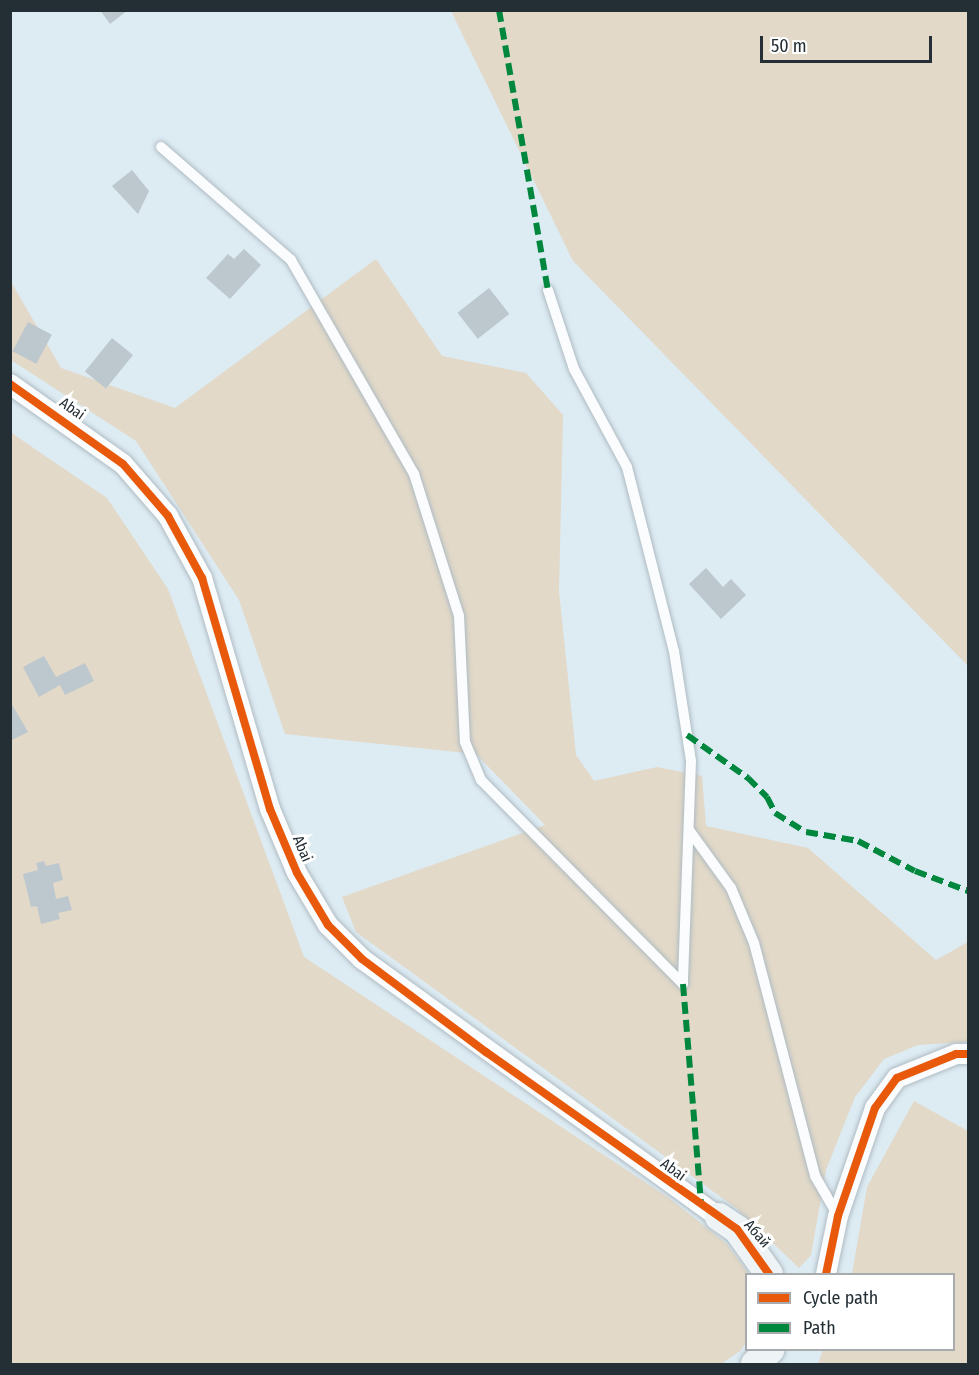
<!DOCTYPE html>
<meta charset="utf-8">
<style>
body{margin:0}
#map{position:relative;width:979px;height:1375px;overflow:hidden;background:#ddebf3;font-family:"Fira Sans Condensed",sans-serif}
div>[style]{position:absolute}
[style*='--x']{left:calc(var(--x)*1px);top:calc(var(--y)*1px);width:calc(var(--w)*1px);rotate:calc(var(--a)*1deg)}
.green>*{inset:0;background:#e2d9c8}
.building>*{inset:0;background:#bcc7ce;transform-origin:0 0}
.roads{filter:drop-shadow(0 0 2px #afbbc2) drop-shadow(0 0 2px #afbbc2)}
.lane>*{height:10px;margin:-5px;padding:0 5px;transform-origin:5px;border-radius:5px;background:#fafcfd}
.street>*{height:20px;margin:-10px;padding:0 10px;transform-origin:10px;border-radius:10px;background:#fafcfd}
.secondary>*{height:28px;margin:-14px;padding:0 14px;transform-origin:14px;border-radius:14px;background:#eef3f5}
.quiet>*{height:6px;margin-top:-3px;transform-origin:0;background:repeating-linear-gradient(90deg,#00873e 0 12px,transparent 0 18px)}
.cycleway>*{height:8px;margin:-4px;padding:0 4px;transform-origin:4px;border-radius:4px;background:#e8590c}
span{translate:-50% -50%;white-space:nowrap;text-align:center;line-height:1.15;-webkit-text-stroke:6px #fff;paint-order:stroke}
.street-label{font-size:15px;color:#232e35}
.frame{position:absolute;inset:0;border:12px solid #232e35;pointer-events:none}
.legend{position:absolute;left:745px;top:1273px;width:210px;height:78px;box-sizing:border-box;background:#fff;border:2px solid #a7abae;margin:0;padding:8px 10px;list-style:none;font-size:18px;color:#232e35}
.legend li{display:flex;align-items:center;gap:12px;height:30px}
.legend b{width:30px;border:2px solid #a7abae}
.scale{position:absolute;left:760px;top:36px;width:172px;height:27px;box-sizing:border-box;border:3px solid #232e35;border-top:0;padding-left:8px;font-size:18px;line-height:21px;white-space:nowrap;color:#232e35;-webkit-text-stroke:4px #fff;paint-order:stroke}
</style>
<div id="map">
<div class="green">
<div style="clip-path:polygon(451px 11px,968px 11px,968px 666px,573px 261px)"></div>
<div style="clip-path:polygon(376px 259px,442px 356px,526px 373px,563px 415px,559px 591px,576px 755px,594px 781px,657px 767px,702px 776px,706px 826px,808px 848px,936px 960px,968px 942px,968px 1042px,918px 1045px,884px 1059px,855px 1097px,826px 1170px,811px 1255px,799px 1268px,736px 1208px,356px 932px,342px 897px,545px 825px,476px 754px,285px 734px,239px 600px,136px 441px,11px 360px,10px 280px,61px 368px,175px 408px)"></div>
<div style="clip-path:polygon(10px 432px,107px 498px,168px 589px,304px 957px,669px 1198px,727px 1244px,749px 1274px,746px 1343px,740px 1351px,721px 1364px,11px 1364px)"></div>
<div style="clip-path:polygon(914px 1101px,968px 1131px,968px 1364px,818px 1364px,823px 1350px,954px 1350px,954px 1274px,852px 1274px,867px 1187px)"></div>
</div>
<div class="building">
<div style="clip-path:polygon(100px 10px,128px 10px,110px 24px)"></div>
<div style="clip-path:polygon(132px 170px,149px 191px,138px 214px,112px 186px)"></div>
<div style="clip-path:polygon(244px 249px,261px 265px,230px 299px,206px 278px,228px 254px,234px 259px)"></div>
<div style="left:489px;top:288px;width:33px;height:40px;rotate:52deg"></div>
<div style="left:28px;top:322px;width:27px;height:33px;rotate:28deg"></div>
<div style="left:112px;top:338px;width:27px;height:43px;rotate:39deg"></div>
<div style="clip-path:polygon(706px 568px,723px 587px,731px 579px,746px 595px,721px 619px,689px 584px)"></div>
<div style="clip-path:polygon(44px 656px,56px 677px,85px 663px,94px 681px,65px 695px,60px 685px,39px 697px,23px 667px)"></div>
<div style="clip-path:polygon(10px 701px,28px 732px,10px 741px)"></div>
<div style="clip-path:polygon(44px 861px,46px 866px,59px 863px,63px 880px,53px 883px,56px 899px,68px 896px,72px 910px,58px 913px,60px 919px,41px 924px,37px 906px,31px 907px,23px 874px,38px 870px,36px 863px)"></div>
</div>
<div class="roads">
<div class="lane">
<div style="--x:161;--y:147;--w:172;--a:41"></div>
<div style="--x:291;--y:260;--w:247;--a:60.1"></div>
<div style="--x:414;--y:474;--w:149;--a:72.4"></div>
<div style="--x:459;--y:616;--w:126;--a:87.3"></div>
<div style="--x:465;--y:742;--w:41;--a:67.2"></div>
<div style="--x:481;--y:780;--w:287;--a:45.3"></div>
<div style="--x:548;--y:290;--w:83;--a:71.8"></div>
<div style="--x:574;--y:369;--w:111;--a:61.6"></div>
<div style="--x:627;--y:467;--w:190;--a:75.7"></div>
<div style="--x:674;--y:651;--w:111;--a:81.2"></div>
<div style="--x:691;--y:761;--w:223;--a:92.1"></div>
<div style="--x:689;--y:830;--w:72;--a:54.1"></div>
<div style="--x:731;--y:888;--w:60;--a:67.3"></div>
<div style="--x:754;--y:943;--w:241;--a:75.3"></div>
<div style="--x:815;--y:1176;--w:46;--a:60.1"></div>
</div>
<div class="street">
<div style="--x:10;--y:384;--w:138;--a:35.3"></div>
<div style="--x:123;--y:464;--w:69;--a:49.1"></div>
<div style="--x:168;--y:516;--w:71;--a:61.3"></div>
<div style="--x:202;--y:578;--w:241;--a:73.6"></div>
<div style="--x:270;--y:809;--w:69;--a:67.1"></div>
<div style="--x:297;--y:873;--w:61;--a:59.2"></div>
<div style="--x:328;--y:925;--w:48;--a:45"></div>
<div style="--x:362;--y:959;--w:440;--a:35.9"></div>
<div style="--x:826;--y:1274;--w:59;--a:-78.3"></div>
<div style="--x:838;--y:1216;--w:114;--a:-71.1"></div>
<div style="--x:875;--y:1108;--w:37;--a:-54"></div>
<div style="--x:897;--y:1078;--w:64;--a:-22.1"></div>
<div style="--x:956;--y:1054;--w:12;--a:0"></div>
</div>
<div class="secondary">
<div style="--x:719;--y:1217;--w:22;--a:34"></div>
<div style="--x:737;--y:1229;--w:55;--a:54.6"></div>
<div style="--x:755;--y:1364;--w:21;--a:-43"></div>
</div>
</div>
<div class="quiet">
<div style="--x:499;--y:10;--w:284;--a:80.1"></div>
<div style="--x:687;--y:735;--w:75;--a:35.2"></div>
<div style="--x:748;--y:778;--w:27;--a:45"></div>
<div style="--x:767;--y:797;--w:18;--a:63"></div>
<div style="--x:775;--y:813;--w:36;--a:32"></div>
<div style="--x:806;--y:832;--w:53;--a:9.8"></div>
<div style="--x:858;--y:841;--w:64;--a:27.8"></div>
<div style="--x:915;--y:871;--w:57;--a:20.7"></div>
<div style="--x:683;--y:984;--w:222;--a:85.3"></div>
</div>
<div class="cycleway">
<div style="--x:10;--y:384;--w:138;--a:35.3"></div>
<div style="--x:123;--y:464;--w:69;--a:49.1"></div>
<div style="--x:168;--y:516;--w:71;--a:61.3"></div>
<div style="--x:202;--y:578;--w:241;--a:73.6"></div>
<div style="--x:270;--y:809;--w:69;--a:67.1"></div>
<div style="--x:297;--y:873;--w:61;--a:59.2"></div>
<div style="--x:328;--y:925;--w:48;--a:45"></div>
<div style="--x:362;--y:959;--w:155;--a:36.9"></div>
<div style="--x:486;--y:1052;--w:307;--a:35.2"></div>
<div style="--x:737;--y:1229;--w:55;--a:54.6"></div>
<div style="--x:826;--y:1274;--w:59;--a:-78.3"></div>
<div style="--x:838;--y:1216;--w:114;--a:-71.1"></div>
<div style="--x:875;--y:1108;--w:37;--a:-54"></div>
<div style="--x:897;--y:1078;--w:64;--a:-22.1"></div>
<div style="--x:956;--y:1054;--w:12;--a:0"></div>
</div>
<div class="street-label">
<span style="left:72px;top:409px;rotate:35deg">Abai</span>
<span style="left:302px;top:849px;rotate:67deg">Abai</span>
<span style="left:673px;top:1170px;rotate:36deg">Abai</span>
<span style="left:757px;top:1234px;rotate:49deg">Абай</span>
</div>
<div class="frame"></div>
<ul class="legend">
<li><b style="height:8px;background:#e8590c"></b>Cycle path</li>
<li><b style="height:8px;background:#00873e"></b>Path</li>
</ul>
<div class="scale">50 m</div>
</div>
